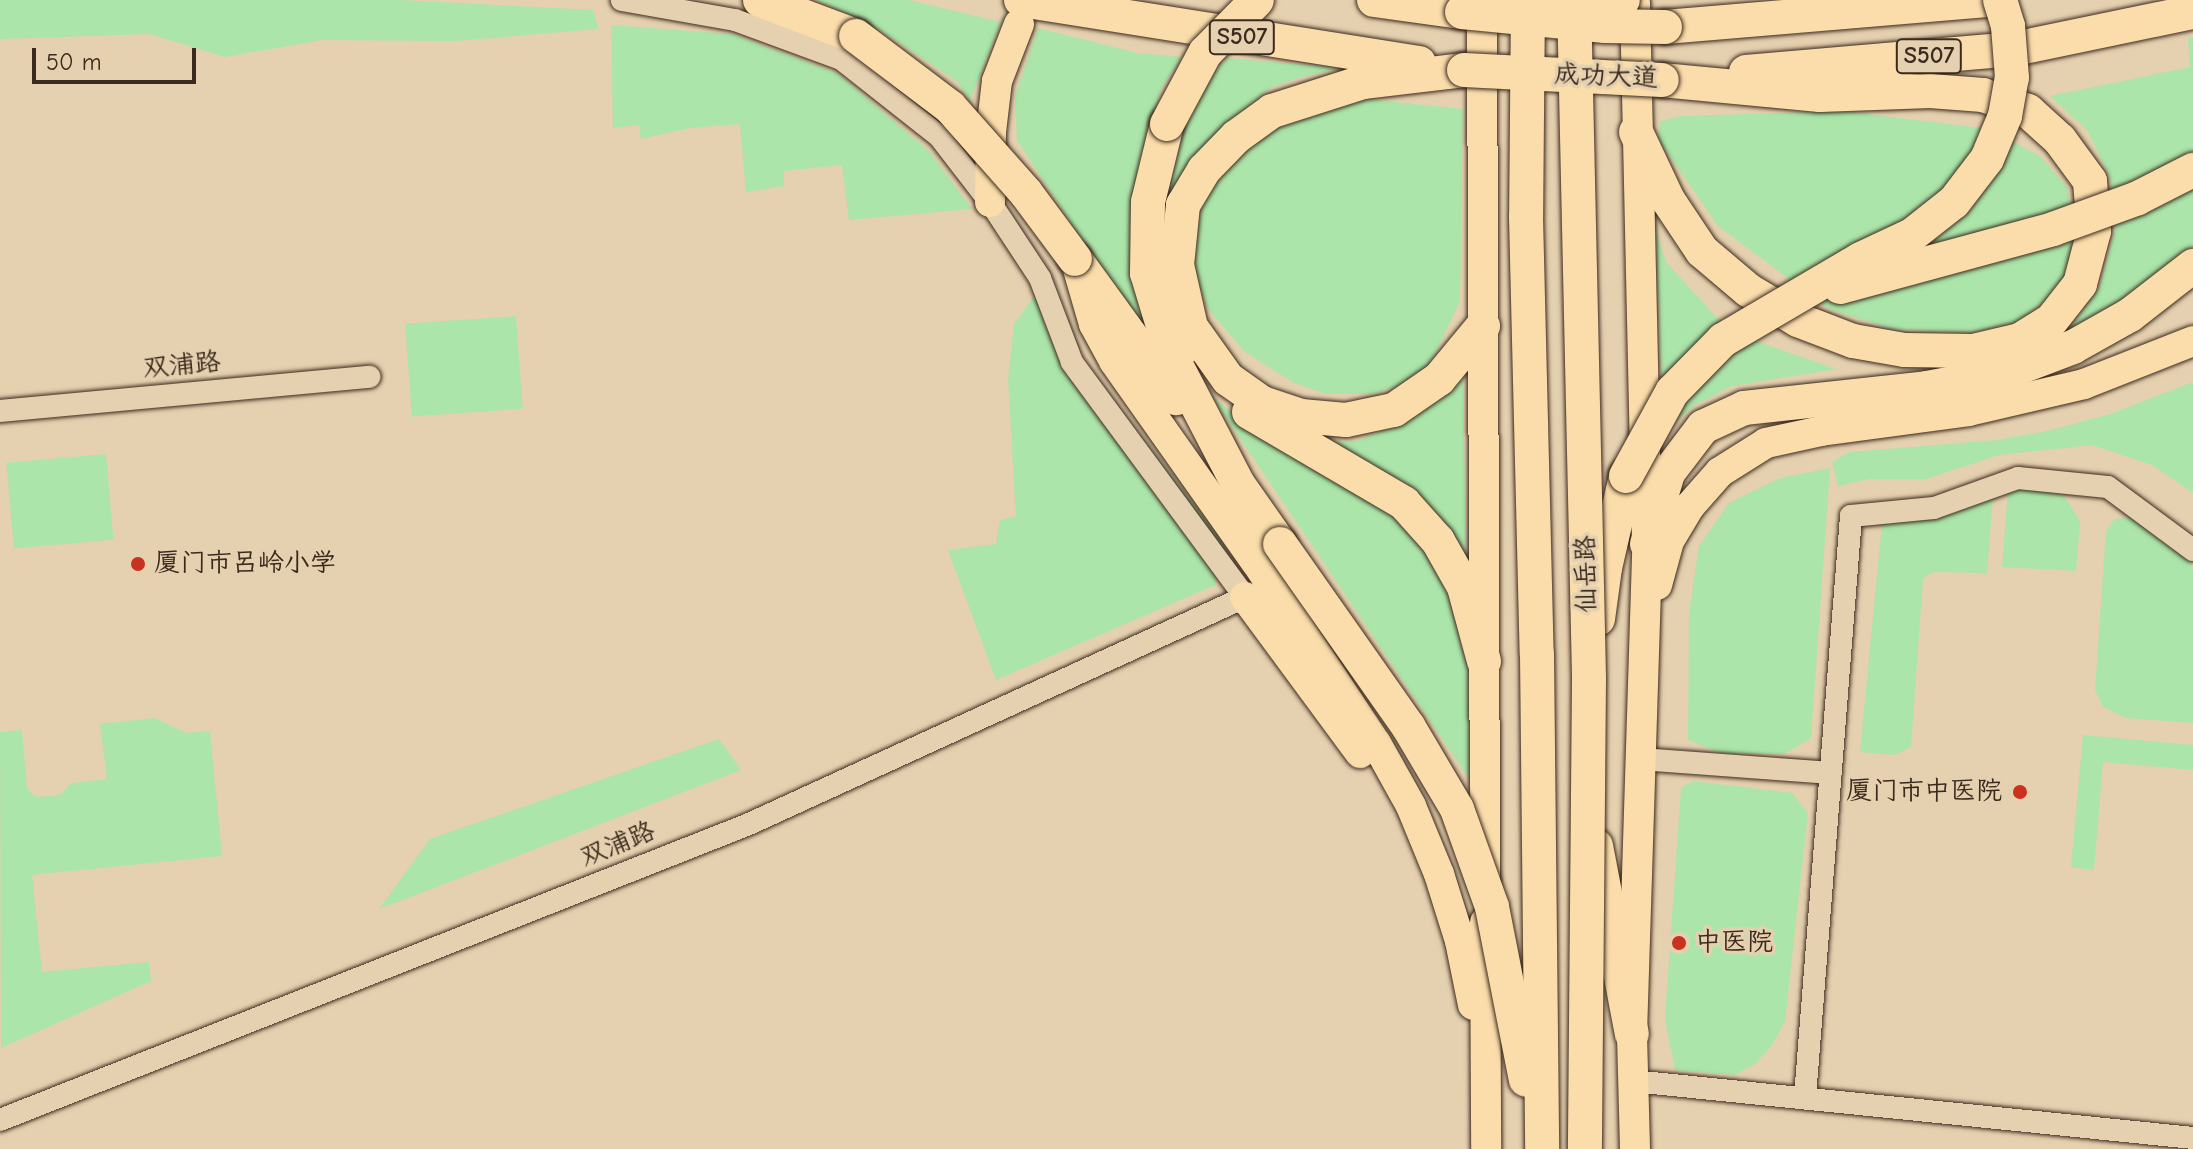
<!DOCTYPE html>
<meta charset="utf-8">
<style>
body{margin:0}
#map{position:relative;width:2193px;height:1149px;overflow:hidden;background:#e5d0af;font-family:"Comic Neue","LXGW WenKai TC",sans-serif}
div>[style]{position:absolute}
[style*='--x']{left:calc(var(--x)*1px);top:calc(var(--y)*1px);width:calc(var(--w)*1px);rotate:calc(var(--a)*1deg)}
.green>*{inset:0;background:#abe5a9;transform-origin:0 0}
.roads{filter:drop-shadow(0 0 2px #3b2a1e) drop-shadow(0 0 2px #3b2a1e)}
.minor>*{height:22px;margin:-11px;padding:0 11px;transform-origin:11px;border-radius:11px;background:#e5d0af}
.major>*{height:30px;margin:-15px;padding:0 15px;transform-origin:15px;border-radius:15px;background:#faddab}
.highway>*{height:34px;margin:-17px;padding:0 17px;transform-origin:17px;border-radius:17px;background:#faddab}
.bridges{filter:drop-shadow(0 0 2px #3b2a1e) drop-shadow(0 0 2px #3b2a1e)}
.highway-bridge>*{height:34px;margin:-17px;padding:0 17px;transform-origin:17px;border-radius:17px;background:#faddab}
.dots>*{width:22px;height:22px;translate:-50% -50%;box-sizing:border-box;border:4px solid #e5d0af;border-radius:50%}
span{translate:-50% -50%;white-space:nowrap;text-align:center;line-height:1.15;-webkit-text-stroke:7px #e5d0af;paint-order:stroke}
.shield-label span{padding:2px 6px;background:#e5d0af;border:2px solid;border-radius:6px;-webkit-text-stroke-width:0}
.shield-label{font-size:24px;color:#3b2a1e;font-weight:700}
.street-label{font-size:26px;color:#3b2a1e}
.poi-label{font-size:26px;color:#3b2a1e}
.left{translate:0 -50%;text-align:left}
.right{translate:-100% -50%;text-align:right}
.scale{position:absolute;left:32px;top:48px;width:164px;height:36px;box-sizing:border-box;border:4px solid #3b2a1e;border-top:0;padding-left:10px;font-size:24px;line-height:28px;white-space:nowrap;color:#3b2a1e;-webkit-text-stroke:6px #e5d0af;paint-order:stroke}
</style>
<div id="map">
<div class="green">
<div style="clip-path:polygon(0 0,401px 0,593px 10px,599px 29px,455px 41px,323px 40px,225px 57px,149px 34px,0 39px)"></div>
<div style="clip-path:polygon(816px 0,908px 0,1001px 22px,970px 101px,957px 81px,880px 30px)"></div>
<div style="clip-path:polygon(611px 25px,732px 34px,837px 73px,929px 151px,972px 209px,849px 220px,842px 165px,784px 171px,784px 186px,746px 192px,740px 124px,690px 128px,641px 139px,639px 125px,613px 128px)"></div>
<div style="clip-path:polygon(1038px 28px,1137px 53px,1182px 57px,1160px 91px,1130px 213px,1132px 278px,1145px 336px,1017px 140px,1015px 96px)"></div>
<div style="clip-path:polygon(2193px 37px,2193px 245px,2120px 302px,2070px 329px,2100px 285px,2116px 226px,2110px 177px,2087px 130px,2050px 96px,2190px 67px,2188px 38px)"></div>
<div style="clip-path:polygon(1227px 58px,1342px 68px,1301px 77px,1270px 88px,1238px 114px,1204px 152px,1164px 266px,1162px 200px,1175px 143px,1198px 92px)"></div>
<div style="clip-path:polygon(1366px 99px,1463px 109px,1460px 301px,1432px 360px,1409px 382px,1373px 394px,1326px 394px,1294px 383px,1245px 352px,1208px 309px,1192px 263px,1201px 206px,1221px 166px,1266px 131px)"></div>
<div style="clip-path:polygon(1844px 111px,1989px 129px,2040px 156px,2067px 187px,2077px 246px,2061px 287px,2020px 322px,1969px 333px,1892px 329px,1829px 309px,1718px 226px,1658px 139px,1660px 121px,1683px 116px)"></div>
<div style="clip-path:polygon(1656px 229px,1666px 262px,1718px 319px,1756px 341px,1836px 369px,1732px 386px,1695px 405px,1663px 432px)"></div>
<div style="clip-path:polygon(1034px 296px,1223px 543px,1215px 585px,996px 680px,948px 550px,996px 544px,1000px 520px,1016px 516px,1008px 379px,1014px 324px)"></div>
<div style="left:516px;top:316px;width:93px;height:111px;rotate:86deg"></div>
<div style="clip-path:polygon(1463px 379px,1470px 780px,1210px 394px,1250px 428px,1298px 441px,1357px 441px,1407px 420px)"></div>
<div style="clip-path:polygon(2193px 382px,2193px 493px,2152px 465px,2092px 445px,1999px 455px,1926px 479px,1869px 479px,1838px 486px,1832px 462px,1850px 452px,1997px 440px,2047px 431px,2110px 414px)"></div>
<div style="left:106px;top:454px;width:86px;height:100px;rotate:85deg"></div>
<div style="clip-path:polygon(1830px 468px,1811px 738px,1784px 754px,1723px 754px,1688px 740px,1689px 613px,1699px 546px,1729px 503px,1780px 478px)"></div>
<div style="clip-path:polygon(2015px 485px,2051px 487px,2066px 498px,2080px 521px,2076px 571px,2002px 567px,2008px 491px)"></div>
<div style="clip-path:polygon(1993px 497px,1987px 573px,1933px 572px,1923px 579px,1911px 747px,1895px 755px,1860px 752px,1882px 523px,1893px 517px,1930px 520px)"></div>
<div style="clip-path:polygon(2135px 517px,2187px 551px,2193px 567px,2193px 723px,2126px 718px,2103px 707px,2095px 690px,2106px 531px,2115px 519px)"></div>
<div style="clip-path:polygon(155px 718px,186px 733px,210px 731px,222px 856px,32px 875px,42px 972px,149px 962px,151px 981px,1px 1048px,0 732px,22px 730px,27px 789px,37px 797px,60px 795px,71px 783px,107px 779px,100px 724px)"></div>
<div style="clip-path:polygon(2083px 735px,2193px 745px,2193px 770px,2103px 762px,2094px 870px,2071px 867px)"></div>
<div style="clip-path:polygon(719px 739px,741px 770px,379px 909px,430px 839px)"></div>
<div style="clip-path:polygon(1693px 781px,1792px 793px,1808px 813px,1785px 1021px,1772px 1045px,1755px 1064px,1735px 1075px,1675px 1070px,1665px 1019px,1681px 788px)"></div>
</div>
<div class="roads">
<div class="minor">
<div style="--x:0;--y:411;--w:371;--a:-5.3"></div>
<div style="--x:1641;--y:759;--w:190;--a:4.2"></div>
<div style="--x:1633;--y:1081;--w:563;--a:5.81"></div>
<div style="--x:1805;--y:1097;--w:583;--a:-85.47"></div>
<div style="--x:1851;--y:516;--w:83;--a:-5.5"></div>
<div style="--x:1934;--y:508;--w:89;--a:-19.7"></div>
<div style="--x:2018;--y:478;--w:90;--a:5.7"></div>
<div style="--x:2108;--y:487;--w:106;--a:36.5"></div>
<div style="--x:0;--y:1120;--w:805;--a:-21.56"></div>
<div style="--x:749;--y:824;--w:545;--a:-24.59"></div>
<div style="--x:1245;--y:597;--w:292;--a:-126.4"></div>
<div style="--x:1072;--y:362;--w:90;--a:-110.9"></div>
<div style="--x:1040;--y:278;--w:91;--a:-123.3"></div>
<div style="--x:990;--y:202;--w:83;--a:-127.7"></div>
<div style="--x:939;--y:136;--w:125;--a:-141.8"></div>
<div style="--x:841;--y:59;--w:113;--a:-159.8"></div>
<div style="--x:735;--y:20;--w:115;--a:-170"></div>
</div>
<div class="major">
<div style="--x:1482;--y:0;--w:878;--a:89.8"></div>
<div style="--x:990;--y:202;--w:70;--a:-89.2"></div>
<div style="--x:991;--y:132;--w:51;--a:-83.3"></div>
<div style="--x:997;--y:81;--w:61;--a:-68.9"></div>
<div style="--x:1078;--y:269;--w:57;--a:73.8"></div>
<div style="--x:1094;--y:324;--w:42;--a:61.6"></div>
<div style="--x:1114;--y:361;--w:246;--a:54.8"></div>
<div style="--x:1256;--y:562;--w:217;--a:56.5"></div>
<div style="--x:1376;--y:743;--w:72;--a:60.9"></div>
<div style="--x:1411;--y:806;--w:74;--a:67.6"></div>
<div style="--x:1439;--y:874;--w:70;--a:72.6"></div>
<div style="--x:1460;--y:941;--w:65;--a:78.5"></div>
<div style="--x:1657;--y:585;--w:46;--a:-74.7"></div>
<div style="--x:1669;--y:541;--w:41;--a:-59"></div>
<div style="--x:1690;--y:506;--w:45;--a:-48.6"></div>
<div style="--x:1720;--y:472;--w:54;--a:-32.2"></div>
<div style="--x:1766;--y:443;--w:56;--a:-12.3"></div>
<div style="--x:1821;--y:431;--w:149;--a:-7.7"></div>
<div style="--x:1969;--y:411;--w:118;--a:-13.2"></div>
<div style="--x:2084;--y:384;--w:117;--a:-21.5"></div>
<div style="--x:1245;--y:597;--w:194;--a:53.6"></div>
<div style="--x:1485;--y:922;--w:227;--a:89.7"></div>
<div style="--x:1635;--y:1149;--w:115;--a:-91.5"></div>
<div style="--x:1632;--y:1034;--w:490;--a:-88.2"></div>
<div style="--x:1647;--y:544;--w:541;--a:-91.27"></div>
</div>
<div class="highway">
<div style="--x:760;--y:0;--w:103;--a:20.6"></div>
<div style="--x:1021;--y:0;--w:403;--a:9"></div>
<div style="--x:1374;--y:0;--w:89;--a:7.8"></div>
<div style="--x:1665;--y:27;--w:320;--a:-4.8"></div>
<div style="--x:1464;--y:70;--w:102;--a:173.2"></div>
<div style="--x:1363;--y:82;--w:96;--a:162.3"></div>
<div style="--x:1272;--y:111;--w:44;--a:144.2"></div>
<div style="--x:1236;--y:137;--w:46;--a:134.1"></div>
<div style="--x:1204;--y:170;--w:41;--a:121"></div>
<div style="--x:1183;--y:205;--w:60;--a:95.7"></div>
<div style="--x:1177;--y:265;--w:64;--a:77.3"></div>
<div style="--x:1191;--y:327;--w:64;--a:54.6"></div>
<div style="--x:1228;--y:379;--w:42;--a:35.2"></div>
<div style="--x:1262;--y:403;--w:41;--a:18.4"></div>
<div style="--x:1301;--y:416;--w:45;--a:5.1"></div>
<div style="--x:1346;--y:420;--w:49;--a:-11.8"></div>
<div style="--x:1394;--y:410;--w:55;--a:-34.6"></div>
<div style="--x:1439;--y:379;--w:69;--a:-50.3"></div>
<div style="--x:1746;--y:72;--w:269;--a:-4.9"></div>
<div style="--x:2014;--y:49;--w:183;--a:-11.7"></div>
<div style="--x:1167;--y:124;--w:80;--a:103.7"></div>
<div style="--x:1148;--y:202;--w:71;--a:90.8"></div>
<div style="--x:1147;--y:273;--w:90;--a:73.2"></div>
<div style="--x:1173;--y:359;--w:141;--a:62.5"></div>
<div style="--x:1238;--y:484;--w:73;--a:55"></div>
<div style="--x:1636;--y:132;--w:75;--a:64.8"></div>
<div style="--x:1668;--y:200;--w:61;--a:56.3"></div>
<div style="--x:1702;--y:251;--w:60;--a:40.3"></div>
<div style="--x:1748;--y:290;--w:58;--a:31"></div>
<div style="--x:1798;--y:320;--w:59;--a:20.9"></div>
<div style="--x:1853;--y:341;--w:52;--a:10"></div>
<div style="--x:1904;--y:350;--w:69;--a:0.8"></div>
<div style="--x:1973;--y:351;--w:48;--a:-13.2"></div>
<div style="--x:2020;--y:340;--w:36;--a:-32"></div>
<div style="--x:2051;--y:321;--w:47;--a:-51.9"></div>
<div style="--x:2080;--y:284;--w:55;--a:-75.2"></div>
<div style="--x:2094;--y:231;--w:50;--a:-94.6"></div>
<div style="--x:2090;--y:181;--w:51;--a:-126.2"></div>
<div style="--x:2060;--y:140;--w:43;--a:-137.8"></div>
<div style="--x:2028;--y:111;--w:48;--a:-160.4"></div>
<div style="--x:1983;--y:95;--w:53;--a:-175.7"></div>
<div style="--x:1930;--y:91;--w:110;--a:177.9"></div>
<div style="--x:1820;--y:95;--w:159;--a:-174.6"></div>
<div style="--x:1075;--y:259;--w:172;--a:54"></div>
<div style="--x:1147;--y:273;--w:83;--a:64.4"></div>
<div style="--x:1249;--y:412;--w:180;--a:30.4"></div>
<div style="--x:1404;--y:503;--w:51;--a:48.2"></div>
<div style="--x:1438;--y:541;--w:53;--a:60.5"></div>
<div style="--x:1464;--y:587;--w:77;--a:74.9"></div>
<div style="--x:1647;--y:544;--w:74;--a:-73.5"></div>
<div style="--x:1668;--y:473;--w:58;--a:-52.7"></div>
<div style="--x:1703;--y:427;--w:45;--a:-24.9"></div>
<div style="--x:1744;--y:408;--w:184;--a:-6.2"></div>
<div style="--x:1927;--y:388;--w:76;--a:-10.6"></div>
<div style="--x:2002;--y:374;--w:76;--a:-20.8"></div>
<div style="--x:2073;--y:347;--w:65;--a:-29.3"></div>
<div style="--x:2130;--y:315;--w:80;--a:-37.9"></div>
<div style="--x:1598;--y:619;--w:51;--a:-82.2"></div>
<div style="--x:1605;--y:568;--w:94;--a:-77.1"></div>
<div style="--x:1596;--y:846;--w:191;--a:79.2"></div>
</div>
</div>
<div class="bridges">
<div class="highway-bridge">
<div style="--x:1528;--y:0;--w:217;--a:90.5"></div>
<div style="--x:1526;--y:217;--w:437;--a:88.6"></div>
<div style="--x:1537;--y:654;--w:495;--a:89.4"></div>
<div style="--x:1574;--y:0;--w:679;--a:88.73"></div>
<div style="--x:1589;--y:679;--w:470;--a:90.5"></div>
<div style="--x:1555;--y:5;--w:68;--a:-4.2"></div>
<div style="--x:1462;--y:12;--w:144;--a:5.6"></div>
<div style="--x:1605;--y:26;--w:60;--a:1"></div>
<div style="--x:856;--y:36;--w:118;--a:37.1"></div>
<div style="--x:950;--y:107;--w:115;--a:48.5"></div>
<div style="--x:1026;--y:193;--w:82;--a:53.4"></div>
<div style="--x:1464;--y:70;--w:198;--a:2.9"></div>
<div style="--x:1167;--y:124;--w:81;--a:-61.8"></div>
<div style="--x:1205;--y:53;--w:74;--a:-45.5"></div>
<div style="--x:1840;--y:287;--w:221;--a:-15.2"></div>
<div style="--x:2053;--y:229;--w:90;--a:-20"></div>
<div style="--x:2138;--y:198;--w:62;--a:-27"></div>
<div style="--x:1626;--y:476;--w:96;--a:-61.3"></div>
<div style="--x:1672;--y:392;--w:73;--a:-45.6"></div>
<div style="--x:1723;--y:340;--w:160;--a:-30.4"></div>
<div style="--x:1861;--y:259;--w:56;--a:-25.2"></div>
<div style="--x:1912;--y:235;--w:53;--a:-38.2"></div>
<div style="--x:1954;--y:202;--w:54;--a:-52.5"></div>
<div style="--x:1987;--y:159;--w:47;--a:-67.3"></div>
<div style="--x:2005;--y:116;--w:39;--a:-80"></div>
<div style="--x:2012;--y:78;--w:52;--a:-94.4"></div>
<div style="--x:2008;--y:26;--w:27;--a:-107"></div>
<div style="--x:1280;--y:544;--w:223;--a:54.9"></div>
<div style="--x:1408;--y:726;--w:96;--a:59.4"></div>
<div style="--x:1457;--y:809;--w:104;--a:70.3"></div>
<div style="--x:1492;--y:907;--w:176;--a:78.9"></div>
</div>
</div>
<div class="dots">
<div style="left:138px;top:564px;background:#c8321e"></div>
<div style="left:2020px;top:792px;background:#c8321e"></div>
<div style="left:1679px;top:943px;background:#c8321e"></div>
</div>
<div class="shield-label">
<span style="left:1242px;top:37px">S507</span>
<span style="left:1929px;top:56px">S507</span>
</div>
<div class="street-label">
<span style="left:1606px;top:77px;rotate:2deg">成功大道</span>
<span style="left:182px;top:366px;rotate:-5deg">双浦路</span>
<span style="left:1587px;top:574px;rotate:-91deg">仙岳路</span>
<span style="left:618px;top:845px;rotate:-22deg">双浦路</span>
</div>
<div class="poi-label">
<span class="left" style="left:154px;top:564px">厦门市吕岭小学</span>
<span class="right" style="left:2002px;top:792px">厦门市中医院</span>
<span class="left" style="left:1695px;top:943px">中医院</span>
</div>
<div class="scale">50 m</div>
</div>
